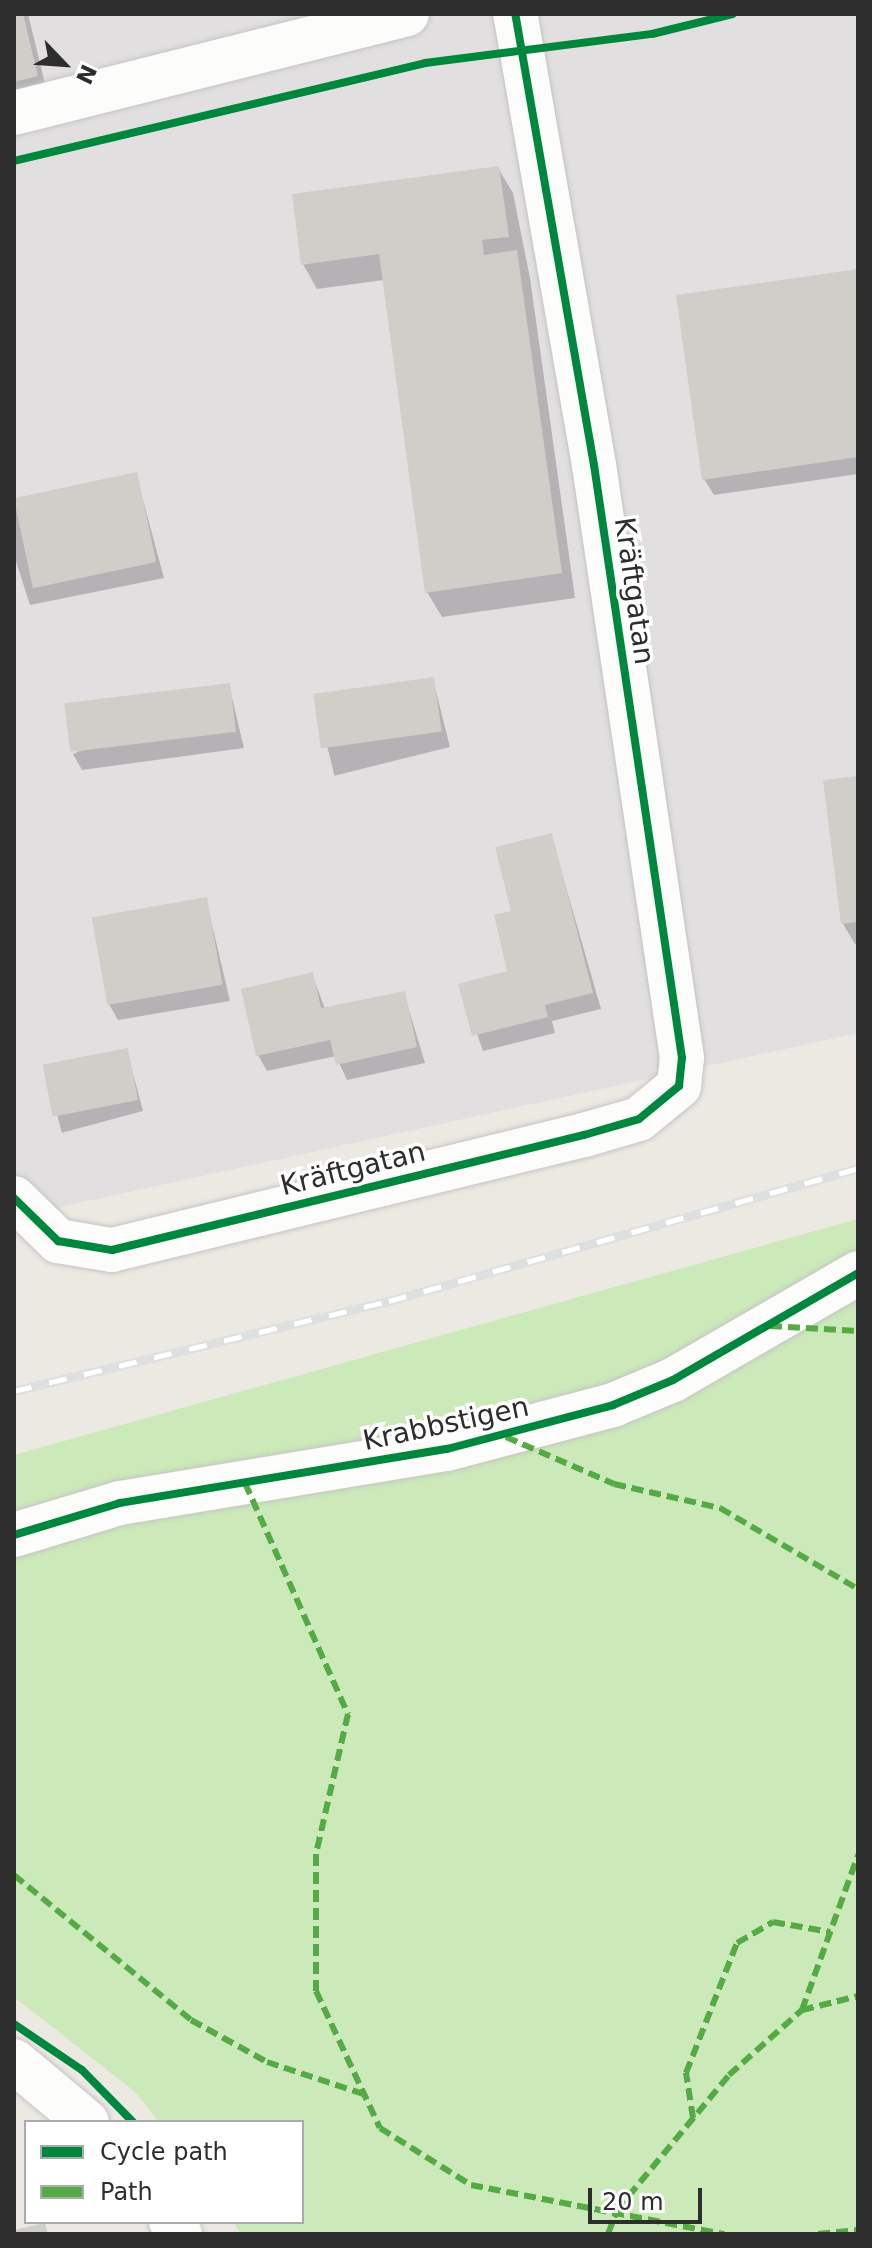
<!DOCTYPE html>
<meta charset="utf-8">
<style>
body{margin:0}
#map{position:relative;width:872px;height:2248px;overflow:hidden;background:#ece8e2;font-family:"DejaVu Sans",sans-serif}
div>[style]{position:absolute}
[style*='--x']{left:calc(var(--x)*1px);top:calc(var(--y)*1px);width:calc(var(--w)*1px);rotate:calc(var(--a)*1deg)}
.industrial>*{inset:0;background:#e2dfe1}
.green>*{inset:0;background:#cbe9b9}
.shadow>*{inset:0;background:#0003;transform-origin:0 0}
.building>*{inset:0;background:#d0cec9;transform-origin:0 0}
.roads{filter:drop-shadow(0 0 2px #c5c4c4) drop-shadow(0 0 2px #c5c4c4)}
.minor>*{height:44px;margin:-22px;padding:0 22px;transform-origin:22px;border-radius:22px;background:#fcfcfb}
.rail>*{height:9px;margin-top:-4.5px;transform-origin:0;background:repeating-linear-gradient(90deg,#fff 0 18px,#dedfe0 0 36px);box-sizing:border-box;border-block:2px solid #dedfe0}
.quiet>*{height:6px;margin-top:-3px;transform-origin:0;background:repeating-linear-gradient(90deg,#54ab44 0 12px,transparent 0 18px)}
.cycleway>*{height:8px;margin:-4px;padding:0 4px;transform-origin:4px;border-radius:4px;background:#00873e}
span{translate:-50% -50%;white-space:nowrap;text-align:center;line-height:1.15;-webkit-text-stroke:7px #fff;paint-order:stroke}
.street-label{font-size:28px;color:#2d2d2d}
.frame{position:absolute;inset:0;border:16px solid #2d2d2d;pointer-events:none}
.legend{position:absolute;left:24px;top:2120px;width:280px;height:104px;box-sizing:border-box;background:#fff;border:2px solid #ababab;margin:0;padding:10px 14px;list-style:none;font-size:24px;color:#2d2d2d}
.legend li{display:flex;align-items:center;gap:16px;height:40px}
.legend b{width:40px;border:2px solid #ababab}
.north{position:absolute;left:24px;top:24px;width:80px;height:80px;-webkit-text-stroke:6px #fff;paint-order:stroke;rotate:115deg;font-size:22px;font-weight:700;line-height:32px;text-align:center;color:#2d2d2d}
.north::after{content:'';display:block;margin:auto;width:28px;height:36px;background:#2d2d2d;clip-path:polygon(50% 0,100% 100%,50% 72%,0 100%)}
.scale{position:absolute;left:588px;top:2188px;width:114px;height:36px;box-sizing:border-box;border:4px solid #2d2d2d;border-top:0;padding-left:10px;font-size:24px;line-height:28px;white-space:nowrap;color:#2d2d2d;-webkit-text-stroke:6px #fff;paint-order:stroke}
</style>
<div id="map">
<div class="industrial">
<div style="clip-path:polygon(14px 14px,858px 14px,858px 1033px,14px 1217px)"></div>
</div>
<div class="green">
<div style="clip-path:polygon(858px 1219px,858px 2234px,241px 2234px,233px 2222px,302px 2222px,302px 2122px,159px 2122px,134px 2091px,14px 1997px,14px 1455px)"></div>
</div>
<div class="shadow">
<div style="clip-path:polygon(14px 14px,28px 14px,48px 96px,14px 104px)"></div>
<div style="clip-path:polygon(498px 168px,513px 193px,530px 278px,575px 598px,442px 617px,427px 592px,384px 280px,317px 289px,303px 264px)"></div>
<div style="clip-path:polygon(858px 271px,858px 474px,714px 495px,704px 479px)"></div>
<div style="clip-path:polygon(136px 474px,164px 578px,30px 605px,14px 555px,14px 500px)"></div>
<div style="left:433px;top:679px;width:70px;height:119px;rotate:76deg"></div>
<div style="clip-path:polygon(229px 685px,244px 748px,82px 770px,73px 754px)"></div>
<div style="clip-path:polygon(858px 778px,858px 943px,855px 944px,843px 924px)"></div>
<div style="clip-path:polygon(551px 835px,601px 1009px,552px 1021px,555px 1033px,483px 1051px,460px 985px,509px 973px,514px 912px)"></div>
<div style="clip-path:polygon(206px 899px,230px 1001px,118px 1020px,109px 1004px)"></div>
<div style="clip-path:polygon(312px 974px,325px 1009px,404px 993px,425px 1063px,347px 1080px,336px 1056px,267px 1071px,258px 1055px)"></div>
<div style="left:127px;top:1051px;width:62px;height:84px;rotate:75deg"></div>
</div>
<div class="building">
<div style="clip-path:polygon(14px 14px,23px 14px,38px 76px,14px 82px)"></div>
<div style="clip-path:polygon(499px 166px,509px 237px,482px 240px,484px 255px,517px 250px,562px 573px,425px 593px,379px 254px,301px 265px,292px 194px)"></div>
<div style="clip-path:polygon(858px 269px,858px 457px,702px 480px,676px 295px)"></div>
<div style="left:137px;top:472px;width:92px;height:126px;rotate:78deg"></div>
<div style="left:434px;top:677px;width:55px;height:122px;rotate:82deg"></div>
<div style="left:230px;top:683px;width:49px;height:167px;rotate:83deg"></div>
<div style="clip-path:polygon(858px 776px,858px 922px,841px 924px,823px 780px)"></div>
<div style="clip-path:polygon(552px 833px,593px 993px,545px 1005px,548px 1017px,472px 1036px,458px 984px,507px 971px,494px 915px,511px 911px,495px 847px)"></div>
<div style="left:207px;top:897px;width:89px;height:117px;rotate:80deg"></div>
<div style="clip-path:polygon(313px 972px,321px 1008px,405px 991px,417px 1047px,336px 1065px,330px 1040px,256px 1056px,241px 989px)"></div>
<div style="left:128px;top:1048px;width:53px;height:87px;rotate:79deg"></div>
<div style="clip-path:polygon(45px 2223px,48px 2234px,14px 2234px,14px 2230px)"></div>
</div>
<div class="roads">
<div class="minor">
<div style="--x:14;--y:113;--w:405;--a:-14.1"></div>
<div style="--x:14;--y:1198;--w:62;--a:44.3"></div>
<div style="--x:58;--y:1241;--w:55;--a:9.5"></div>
<div style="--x:112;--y:1250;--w:486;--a:-13.7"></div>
<div style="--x:584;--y:1135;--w:57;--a:-16.2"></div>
<div style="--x:639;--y:1119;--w:52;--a:-39.5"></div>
<div style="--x:679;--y:1086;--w:28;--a:-84"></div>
<div style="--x:682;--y:1058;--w:599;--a:-98.44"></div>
<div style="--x:594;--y:465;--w:458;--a:-99.9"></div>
<div style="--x:14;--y:1535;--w:111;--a:-16.8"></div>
<div style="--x:120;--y:1503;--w:331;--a:-9.4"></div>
<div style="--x:447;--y:1449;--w:172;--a:-14.8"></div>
<div style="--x:613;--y:1405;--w:65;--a:-22.6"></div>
<div style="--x:673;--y:1380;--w:214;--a:-30"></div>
<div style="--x:14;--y:2061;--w:95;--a:39.9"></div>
<div style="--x:171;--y:2222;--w:15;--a:53"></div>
</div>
</div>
<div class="rail">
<div style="--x:14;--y:1391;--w:386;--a:-13.5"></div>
<div style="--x:389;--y:1301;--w:487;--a:-15.8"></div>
</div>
<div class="quiet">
<div style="--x:770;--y:1326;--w:88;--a:3.3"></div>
<div style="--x:506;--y:1437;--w:118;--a:23.5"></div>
<div style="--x:614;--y:1484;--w:109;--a:12.8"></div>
<div style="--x:720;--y:1508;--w:160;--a:30.4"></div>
<div style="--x:245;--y:1483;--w:253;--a:66"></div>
<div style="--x:348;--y:1714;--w:144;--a:102.9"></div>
<div style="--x:316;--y:1854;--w:137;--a:90"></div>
<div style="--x:316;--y:1991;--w:151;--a:65"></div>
<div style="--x:380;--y:2128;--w:107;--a:32.1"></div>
<div style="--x:471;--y:2185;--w:258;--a:11"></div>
<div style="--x:14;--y:1875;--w:229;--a:39.3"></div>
<div style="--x:191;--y:2020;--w:87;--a:28.9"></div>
<div style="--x:267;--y:2062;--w:102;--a:18.3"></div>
<div style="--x:802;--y:2010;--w:58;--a:-14"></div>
<div style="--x:693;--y:2118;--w:46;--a:-98.8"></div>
<div style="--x:686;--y:2073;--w:140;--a:-68.6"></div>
<div style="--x:737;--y:1943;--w:42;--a:-30.3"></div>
<div style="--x:773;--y:1922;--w:58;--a:10"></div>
<div style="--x:608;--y:2234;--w:26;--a:-69"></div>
<div style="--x:617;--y:2210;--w:175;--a:-50.3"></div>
<div style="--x:729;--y:2075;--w:98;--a:-41.7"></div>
<div style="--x:802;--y:2010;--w:165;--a:-70.1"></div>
<div style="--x:818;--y:2234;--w:40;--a:-5.7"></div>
</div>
<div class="cycleway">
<div style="--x:14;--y:161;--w:423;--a:-13.4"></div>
<div style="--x:425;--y:63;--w:229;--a:-7.3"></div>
<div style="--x:652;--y:34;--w:83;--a:-13.9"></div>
<div style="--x:14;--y:1198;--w:62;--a:44.3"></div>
<div style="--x:58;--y:1241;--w:55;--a:9.5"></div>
<div style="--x:112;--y:1250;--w:486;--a:-13.7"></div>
<div style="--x:584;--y:1135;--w:57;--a:-16.2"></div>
<div style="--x:639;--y:1119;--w:52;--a:-39.5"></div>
<div style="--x:679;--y:1086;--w:28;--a:-84"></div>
<div style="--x:682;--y:1058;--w:599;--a:-98.44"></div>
<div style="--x:594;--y:465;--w:458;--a:-99.9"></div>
<div style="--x:14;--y:1535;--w:111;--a:-16.8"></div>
<div style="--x:120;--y:1503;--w:331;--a:-9.4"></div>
<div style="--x:447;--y:1449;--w:172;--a:-14.8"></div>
<div style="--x:613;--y:1405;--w:65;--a:-22.6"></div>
<div style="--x:673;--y:1380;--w:214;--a:-30"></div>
<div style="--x:14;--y:2024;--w:82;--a:34.1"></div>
<div style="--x:82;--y:2070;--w:73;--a:45.6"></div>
</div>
<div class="street-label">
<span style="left:634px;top:591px;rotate:82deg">Kräftgatan</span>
<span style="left:353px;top:1169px;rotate:-14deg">Kräftgatan</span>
<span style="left:446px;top:1424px;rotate:-12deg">Krabbstigen</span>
</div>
<div class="frame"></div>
<ul class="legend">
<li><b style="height:10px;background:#00873e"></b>Cycle path</li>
<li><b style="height:10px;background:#54ab44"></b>Path</li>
</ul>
<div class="north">N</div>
<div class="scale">20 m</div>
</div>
